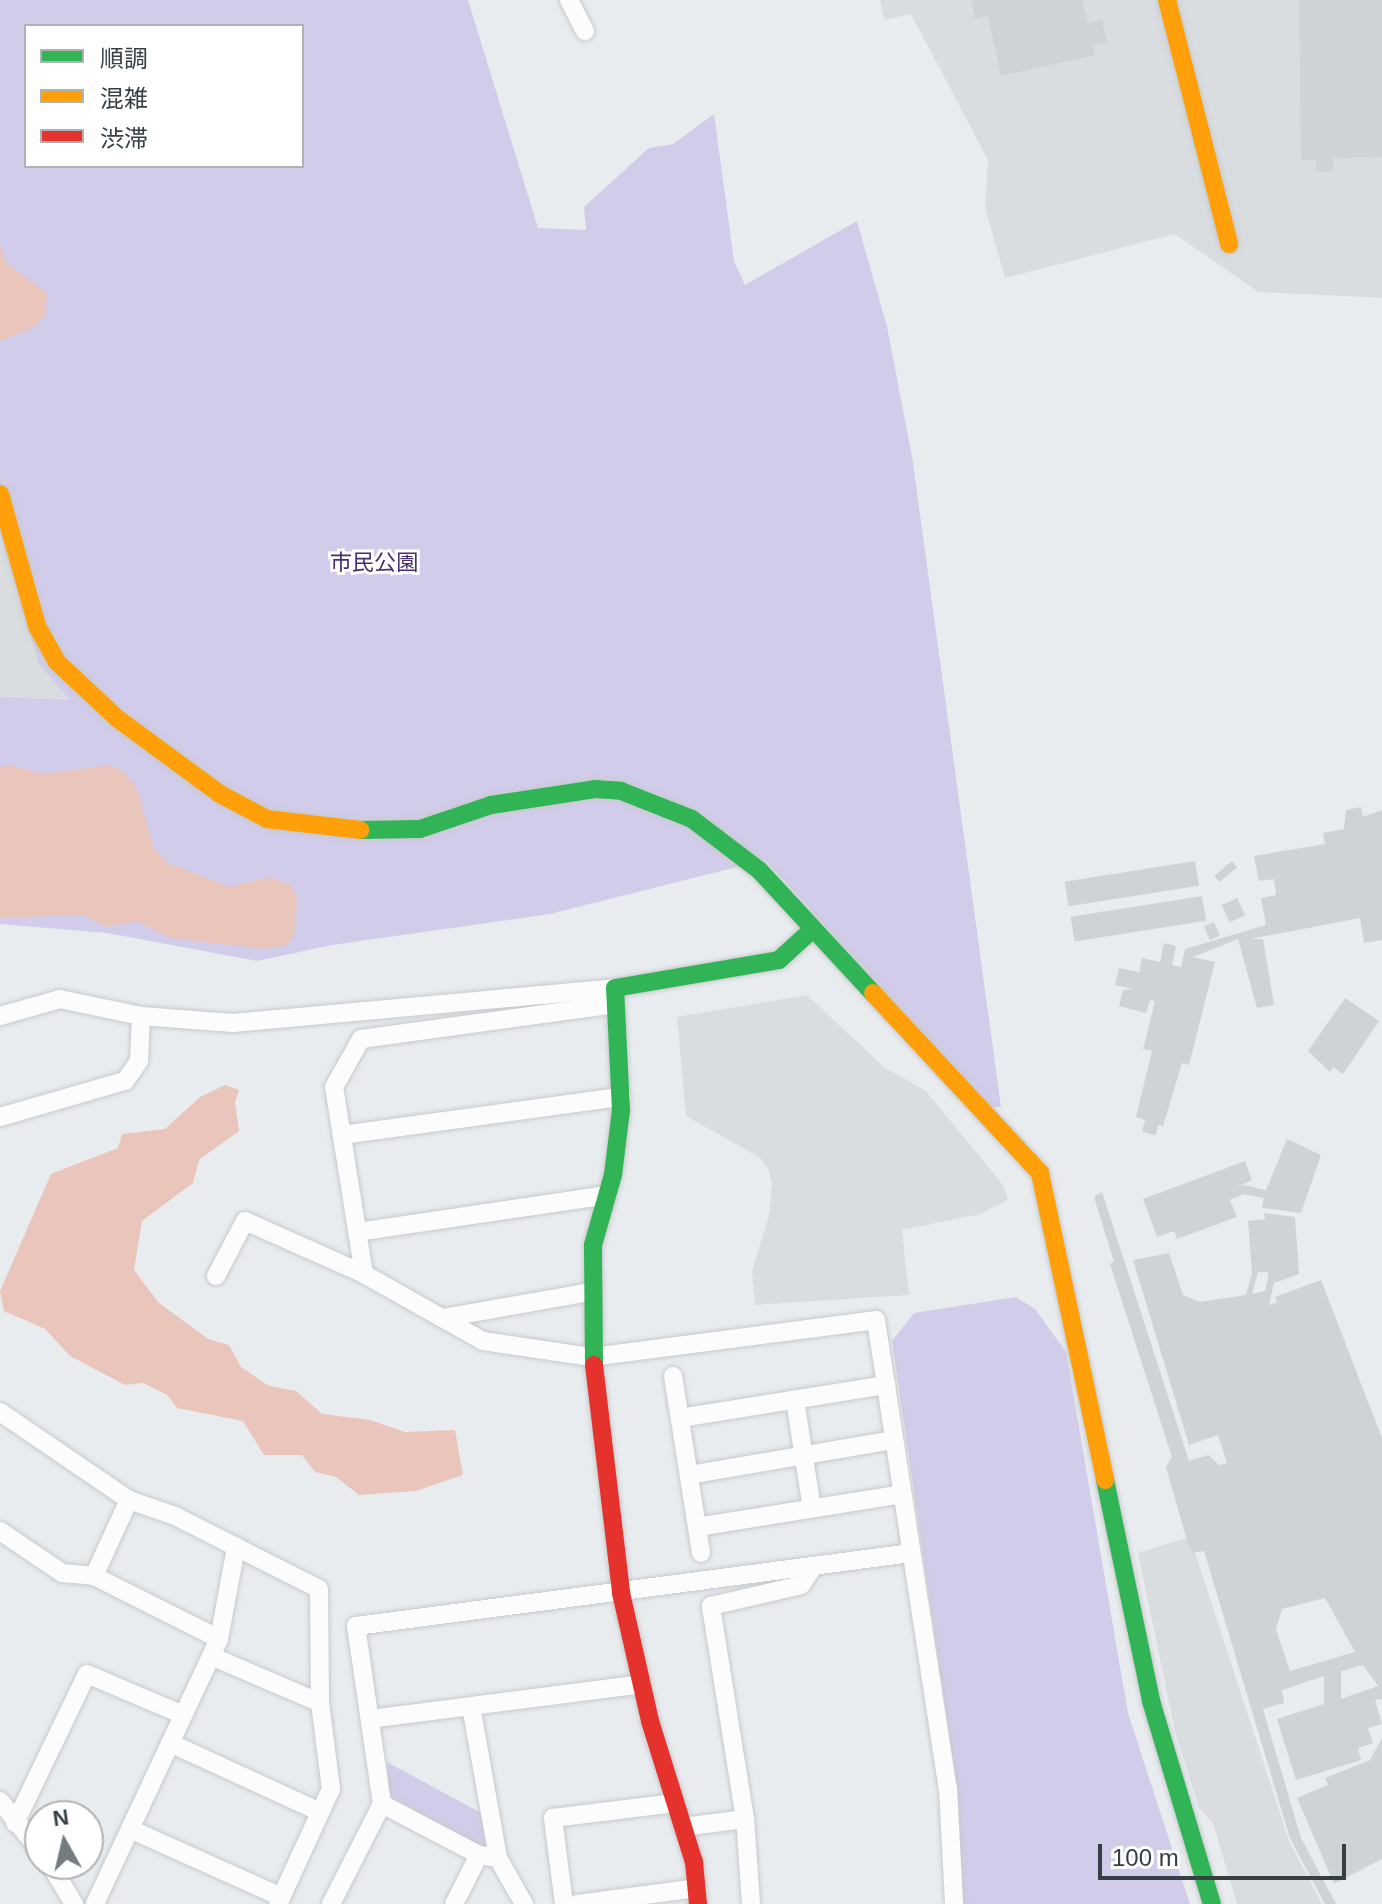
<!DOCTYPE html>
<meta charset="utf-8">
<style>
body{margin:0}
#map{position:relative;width:1382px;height:1904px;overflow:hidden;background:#e9ecef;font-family:Helvetica,"Noto Sans JP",sans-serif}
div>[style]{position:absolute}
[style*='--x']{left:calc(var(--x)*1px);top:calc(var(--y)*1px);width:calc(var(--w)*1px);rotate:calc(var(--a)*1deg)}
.industrial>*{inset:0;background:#d9dde0}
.green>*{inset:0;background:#d1cce9}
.parking>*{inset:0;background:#dadde0}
.water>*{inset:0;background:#eac5bc}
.building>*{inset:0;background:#cfd3d6;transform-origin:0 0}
.roads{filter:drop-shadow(0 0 2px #c7cacd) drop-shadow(0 0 2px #c7cacd)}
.street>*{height:18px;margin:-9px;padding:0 9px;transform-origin:9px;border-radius:9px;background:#fcfcfd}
.fast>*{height:18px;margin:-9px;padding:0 9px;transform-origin:9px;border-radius:9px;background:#30b455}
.slow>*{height:18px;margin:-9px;padding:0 9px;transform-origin:9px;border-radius:9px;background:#ff9f0a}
.jam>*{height:18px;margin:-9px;padding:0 9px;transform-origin:9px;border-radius:9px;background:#e5322d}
span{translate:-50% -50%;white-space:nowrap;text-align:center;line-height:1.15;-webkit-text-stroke:6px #fff;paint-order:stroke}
.park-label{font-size:22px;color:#492d72}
.legend{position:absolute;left:24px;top:24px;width:280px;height:144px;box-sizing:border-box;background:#fff;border:2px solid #afb2b4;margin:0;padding:10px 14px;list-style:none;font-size:24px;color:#363f44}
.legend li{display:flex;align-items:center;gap:16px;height:40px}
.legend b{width:40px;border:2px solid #afb2b4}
.north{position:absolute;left:24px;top:1800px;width:80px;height:80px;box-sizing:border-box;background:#fff;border:2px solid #afb2b4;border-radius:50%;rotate:352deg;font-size:22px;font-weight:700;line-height:32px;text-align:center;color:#363f44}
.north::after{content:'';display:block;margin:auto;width:28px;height:36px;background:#757c80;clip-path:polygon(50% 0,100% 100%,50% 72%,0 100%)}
.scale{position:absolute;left:1098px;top:1844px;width:248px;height:36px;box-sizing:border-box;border:4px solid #363f44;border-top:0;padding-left:10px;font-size:24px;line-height:28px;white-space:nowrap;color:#363f44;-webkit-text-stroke:6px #fff;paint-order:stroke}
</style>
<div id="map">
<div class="industrial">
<div style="clip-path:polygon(880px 0,1382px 0,1382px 298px,1258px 292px,1175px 234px,1005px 278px,985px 208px,988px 160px,911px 14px,884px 20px)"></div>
</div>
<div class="green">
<div style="clip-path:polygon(evenodd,0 0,468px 0,538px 228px,586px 230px,584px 207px,649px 148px,673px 144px,714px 114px,734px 261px,745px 285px,857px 221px,887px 327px,912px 456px,1001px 1107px,990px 1107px,765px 860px,550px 914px,332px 945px,257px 961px,107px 933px,0 924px,0 0,26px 26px,302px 26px,302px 166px,26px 166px,26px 26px)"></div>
<div style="clip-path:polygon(1016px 1297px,1035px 1309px,1066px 1352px,1128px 1713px,1190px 1904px,963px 1904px,957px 1788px,892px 1341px,914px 1313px)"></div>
<div style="clip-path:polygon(387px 1762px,485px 1815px,491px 1843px,483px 1848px,390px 1801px)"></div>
</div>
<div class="parking">
<div style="clip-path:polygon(0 532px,39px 664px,70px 700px,0 697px)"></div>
<div style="clip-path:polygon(807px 995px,885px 1068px,926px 1091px,1003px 1185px,1008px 1200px,980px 1214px,902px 1230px,909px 1295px,755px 1305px,752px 1271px,769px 1216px,772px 1183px,768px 1169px,759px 1157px,686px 1116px,677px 1017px)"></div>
<div style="clip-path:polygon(1190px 1537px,1289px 1841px,1322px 1904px,1237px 1904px,1213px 1823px,1199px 1808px,1175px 1731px,1138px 1553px)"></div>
</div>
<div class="water">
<div style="clip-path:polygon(0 245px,6px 263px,47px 293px,45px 316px,31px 329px,0 341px)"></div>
<div style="clip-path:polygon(10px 765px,43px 774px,110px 765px,123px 771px,137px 789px,154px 849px,168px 863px,229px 887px,270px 877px,291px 885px,297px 899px,294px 937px,285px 946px,266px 949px,169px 938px,138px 921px,107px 927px,85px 915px,0 918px,0 767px)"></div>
<div style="clip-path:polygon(225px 1085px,239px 1090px,235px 1102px,239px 1131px,199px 1160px,193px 1183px,142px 1221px,134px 1270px,159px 1303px,208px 1339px,229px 1345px,241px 1367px,269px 1386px,296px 1391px,322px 1414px,370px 1420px,405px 1432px,455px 1430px,463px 1475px,416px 1491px,359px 1495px,336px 1477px,315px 1472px,302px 1455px,264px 1455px,243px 1421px,177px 1408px,167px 1395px,143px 1383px,125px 1385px,70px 1356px,45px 1329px,4px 1311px,0 1291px,51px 1174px,118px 1148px,122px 1134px,165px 1129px,200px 1097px)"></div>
</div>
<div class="building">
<div style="clip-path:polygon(971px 0,1082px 0,1088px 23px,1102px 20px,1107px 42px,1093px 45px,1095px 55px,1001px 76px,988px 16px,975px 19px)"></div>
<div style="clip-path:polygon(1299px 0,1382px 0,1382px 157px,1333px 158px,1333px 171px,1316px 172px,1316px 160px,1301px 160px)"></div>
<div style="clip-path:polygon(1361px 807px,1363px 817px,1382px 810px,1382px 940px,1364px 943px,1360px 918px,1250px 939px,1263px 939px,1274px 1005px,1257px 1008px,1238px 939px,1193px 957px,1215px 962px,1189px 1065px,1182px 1063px,1163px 1126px,1158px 1125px,1156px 1135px,1142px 1132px,1145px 1120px,1136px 1117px,1152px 1051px,1143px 1049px,1155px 1001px,1150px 1000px,1146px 1013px,1119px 1006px,1123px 990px,1133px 989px,1115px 985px,1119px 968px,1139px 972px,1142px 958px,1160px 962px,1164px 943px,1176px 946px,1172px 965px,1181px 967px,1185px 949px,1266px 925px,1261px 898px,1276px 895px,1274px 879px,1259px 881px,1254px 856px,1325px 844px,1323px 833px,1344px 829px,1346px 810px)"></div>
<div style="left:1195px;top:861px;width:25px;height:132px;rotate:81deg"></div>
<div style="left:1232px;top:861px;width:8px;height:23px;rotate:50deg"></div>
<div style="left:1202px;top:896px;width:25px;height:133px;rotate:81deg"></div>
<div style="left:1237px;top:898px;width:19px;height:17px;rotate:65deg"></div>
<div style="left:1214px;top:922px;width:15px;height:11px;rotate:67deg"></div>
<div style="clip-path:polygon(1345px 998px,1379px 1021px,1343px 1074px,1333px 1067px,1330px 1072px,1308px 1051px)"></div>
<div style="clip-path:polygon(1287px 1139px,1321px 1155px,1301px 1213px,1262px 1208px,1264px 1198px,1244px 1194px,1230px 1200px,1237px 1217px,1177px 1239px,1174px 1231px,1157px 1237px,1143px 1199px,1245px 1161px,1252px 1180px,1227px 1192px,1243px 1185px,1266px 1190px)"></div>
<div style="clip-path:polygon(evenodd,1102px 1192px,1189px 1461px,1209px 1455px,1219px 1465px,1227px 1463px,1218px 1435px,1189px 1445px,1133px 1260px,1169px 1253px,1183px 1295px,1200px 1302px,1246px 1295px,1252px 1273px,1248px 1221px,1265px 1219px,1264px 1213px,1295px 1217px,1299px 1274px,1274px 1283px,1269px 1305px,1277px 1302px,1275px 1297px,1321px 1280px,1382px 1438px,1382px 1699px,1375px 1700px,1382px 1724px,1368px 1728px,1373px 1743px,1358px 1748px,1361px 1760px,1296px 1780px,1277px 1719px,1324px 1704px,1324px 1676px,1282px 1690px,1284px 1703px,1263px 1709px,1301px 1838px,1336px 1904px,1325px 1904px,1290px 1838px,1204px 1551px,1193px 1553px,1189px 1548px,1166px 1467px,1172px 1457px,1110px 1264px,1114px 1262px,1094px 1197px,1102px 1192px,1258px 1272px,1268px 1272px,1268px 1279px,1265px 1291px,1252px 1294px,1258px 1272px,1102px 1192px,1325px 1598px,1355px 1652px,1290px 1671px,1276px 1629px,1282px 1609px,1325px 1598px,1102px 1192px,1363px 1665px,1378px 1686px,1341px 1699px,1341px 1671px,1363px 1665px)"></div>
<div style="clip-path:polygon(1382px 1738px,1382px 1859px,1334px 1884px,1297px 1798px,1328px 1785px,1325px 1778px,1370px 1760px)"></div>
</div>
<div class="roads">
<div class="street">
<div style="--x:569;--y:0;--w:35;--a:63"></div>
<div style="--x:0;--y:1016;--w:62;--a:-15.8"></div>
<div style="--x:60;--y:999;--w:83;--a:11.9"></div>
<div style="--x:141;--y:1016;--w:92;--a:4.4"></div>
<div style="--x:233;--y:1023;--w:384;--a:-5.2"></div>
<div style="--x:0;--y:1117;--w:130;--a:-16.1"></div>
<div style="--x:125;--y:1081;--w:24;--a:-55"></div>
<div style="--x:139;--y:1061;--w:45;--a:-87.5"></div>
<div style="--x:342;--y:1135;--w:282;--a:-7.8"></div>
<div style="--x:357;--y:1232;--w:253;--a:-8.4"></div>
<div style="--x:216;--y:1276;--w:62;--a:-62.2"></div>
<div style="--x:245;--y:1221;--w:130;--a:24"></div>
<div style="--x:590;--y:1292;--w:150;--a:170"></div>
<div style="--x:442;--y:1318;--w:90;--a:-150.6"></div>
<div style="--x:364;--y:1274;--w:189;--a:-99.1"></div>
<div style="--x:334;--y:1087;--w:55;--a:-60.6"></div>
<div style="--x:361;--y:1039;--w:257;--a:-7.8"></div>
<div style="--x:442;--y:1318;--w:47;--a:29.3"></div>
<div style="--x:483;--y:1341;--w:110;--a:8.4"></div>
<div style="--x:592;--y:1357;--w:286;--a:-7.4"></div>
<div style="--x:876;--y:1320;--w:474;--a:81.3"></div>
<div style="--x:948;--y:1788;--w:116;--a:87"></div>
<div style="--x:673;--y:1376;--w:179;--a:81"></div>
<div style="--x:795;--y:1400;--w:109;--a:81.1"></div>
<div style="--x:0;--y:1412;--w:156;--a:34.3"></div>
<div style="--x:129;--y:1500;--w:49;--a:19.2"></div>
<div style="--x:175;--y:1516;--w:161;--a:26.9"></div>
<div style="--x:319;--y:1589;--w:114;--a:89.5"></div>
<div style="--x:680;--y:1418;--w:209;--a:-9.1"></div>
<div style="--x:689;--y:1475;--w:208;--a:-9.7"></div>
<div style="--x:697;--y:1527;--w:208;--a:-9.1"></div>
<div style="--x:0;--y:1531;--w:75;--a:34.1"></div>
<div style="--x:62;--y:1573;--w:32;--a:5"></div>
<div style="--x:94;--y:1576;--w:140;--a:26.7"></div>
<div style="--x:219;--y:1639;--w:293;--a:115.1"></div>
<div style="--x:94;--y:1576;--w:84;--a:-65.3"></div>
<div style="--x:219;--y:1639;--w:94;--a:-79.5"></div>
<div style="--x:211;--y:1656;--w:119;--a:23.3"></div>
<div style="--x:320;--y:1703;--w:87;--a:82.7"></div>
<div style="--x:331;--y:1789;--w:127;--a:114.7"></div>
<div style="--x:471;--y:1706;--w:154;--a:79.9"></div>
<div style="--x:370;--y:1719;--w:274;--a:-7.3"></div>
<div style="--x:170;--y:1743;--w:165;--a:24.7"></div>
<div style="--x:0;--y:1801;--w:64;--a:51.3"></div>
<div style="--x:382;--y:1804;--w:110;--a:27.7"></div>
<div style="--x:479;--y:1855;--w:19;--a:9"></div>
<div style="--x:498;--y:1858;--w:53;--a:60.5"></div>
<div style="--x:15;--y:1823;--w:165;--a:-64.2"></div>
<div style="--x:87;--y:1674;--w:104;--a:23.1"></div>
<div style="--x:683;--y:1827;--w:63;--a:-7.4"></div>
<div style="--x:130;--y:1829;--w:166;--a:24.2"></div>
<div style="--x:50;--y:1864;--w:47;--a:59"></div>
<div style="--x:331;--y:1904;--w:112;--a:-63"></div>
<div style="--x:382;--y:1804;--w:180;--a:-98.3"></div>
<div style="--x:356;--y:1626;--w:560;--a:-7.49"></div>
<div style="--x:454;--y:1904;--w:55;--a:-63"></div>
<div style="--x:564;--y:1904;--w:87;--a:-97.3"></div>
<div style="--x:553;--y:1818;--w:123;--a:-7"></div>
<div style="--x:577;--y:1904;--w:121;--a:-7.6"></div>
<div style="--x:751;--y:1904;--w:85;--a:-94"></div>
<div style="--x:745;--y:1819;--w:216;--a:-99.1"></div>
<div style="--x:711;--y:1606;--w:92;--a:-13.1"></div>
<div style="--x:801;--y:1585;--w:22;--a:-56"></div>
</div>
<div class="fast">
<div style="--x:360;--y:830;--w:60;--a:-1"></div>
<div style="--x:420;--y:829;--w:75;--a:-18.7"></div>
<div style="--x:491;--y:805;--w:105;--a:-8.7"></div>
<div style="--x:595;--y:789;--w:26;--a:4"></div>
<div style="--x:621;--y:791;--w:76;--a:21.5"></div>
<div style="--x:692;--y:819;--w:84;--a:37.3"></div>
<div style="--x:759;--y:870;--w:168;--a:47.2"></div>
<div style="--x:594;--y:1365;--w:120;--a:-90.5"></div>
<div style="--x:593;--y:1245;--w:73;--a:-74.1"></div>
<div style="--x:613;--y:1175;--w:65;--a:-83"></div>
<div style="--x:621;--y:1110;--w:122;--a:-92.8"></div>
<div style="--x:615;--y:988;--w:166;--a:-9.7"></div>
<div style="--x:779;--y:960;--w:45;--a:-42.3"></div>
<div style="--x:1105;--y:1480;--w:226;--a:78.2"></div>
<div style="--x:1151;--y:1701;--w:212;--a:73.3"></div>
</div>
<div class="slow">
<div style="--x:1167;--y:0;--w:252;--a:75.7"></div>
<div style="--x:0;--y:494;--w:137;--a:74.3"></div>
<div style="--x:37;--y:626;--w:41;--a:60.9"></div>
<div style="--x:57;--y:662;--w:83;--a:43.1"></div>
<div style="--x:118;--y:719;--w:127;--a:36.3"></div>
<div style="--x:220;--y:794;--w:53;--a:28"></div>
<div style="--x:267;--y:819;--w:94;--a:6.7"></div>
<div style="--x:873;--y:993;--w:246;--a:47.1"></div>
<div style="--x:1040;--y:1173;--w:314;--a:78"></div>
</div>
<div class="jam">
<div style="--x:594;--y:1365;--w:230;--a:83.2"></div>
<div style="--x:621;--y:1593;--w:131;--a:77.2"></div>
<div style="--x:650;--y:1721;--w:148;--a:72.7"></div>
<div style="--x:694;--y:1862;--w:42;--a:84.6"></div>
</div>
</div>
<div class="park-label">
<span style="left:374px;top:563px">市民公園</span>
</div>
<ul class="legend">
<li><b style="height:10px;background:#30b455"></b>順調</li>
<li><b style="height:10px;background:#ff9f0a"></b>混雑</li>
<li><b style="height:10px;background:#e5322d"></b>渋滞</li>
</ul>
<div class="north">N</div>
<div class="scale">100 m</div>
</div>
